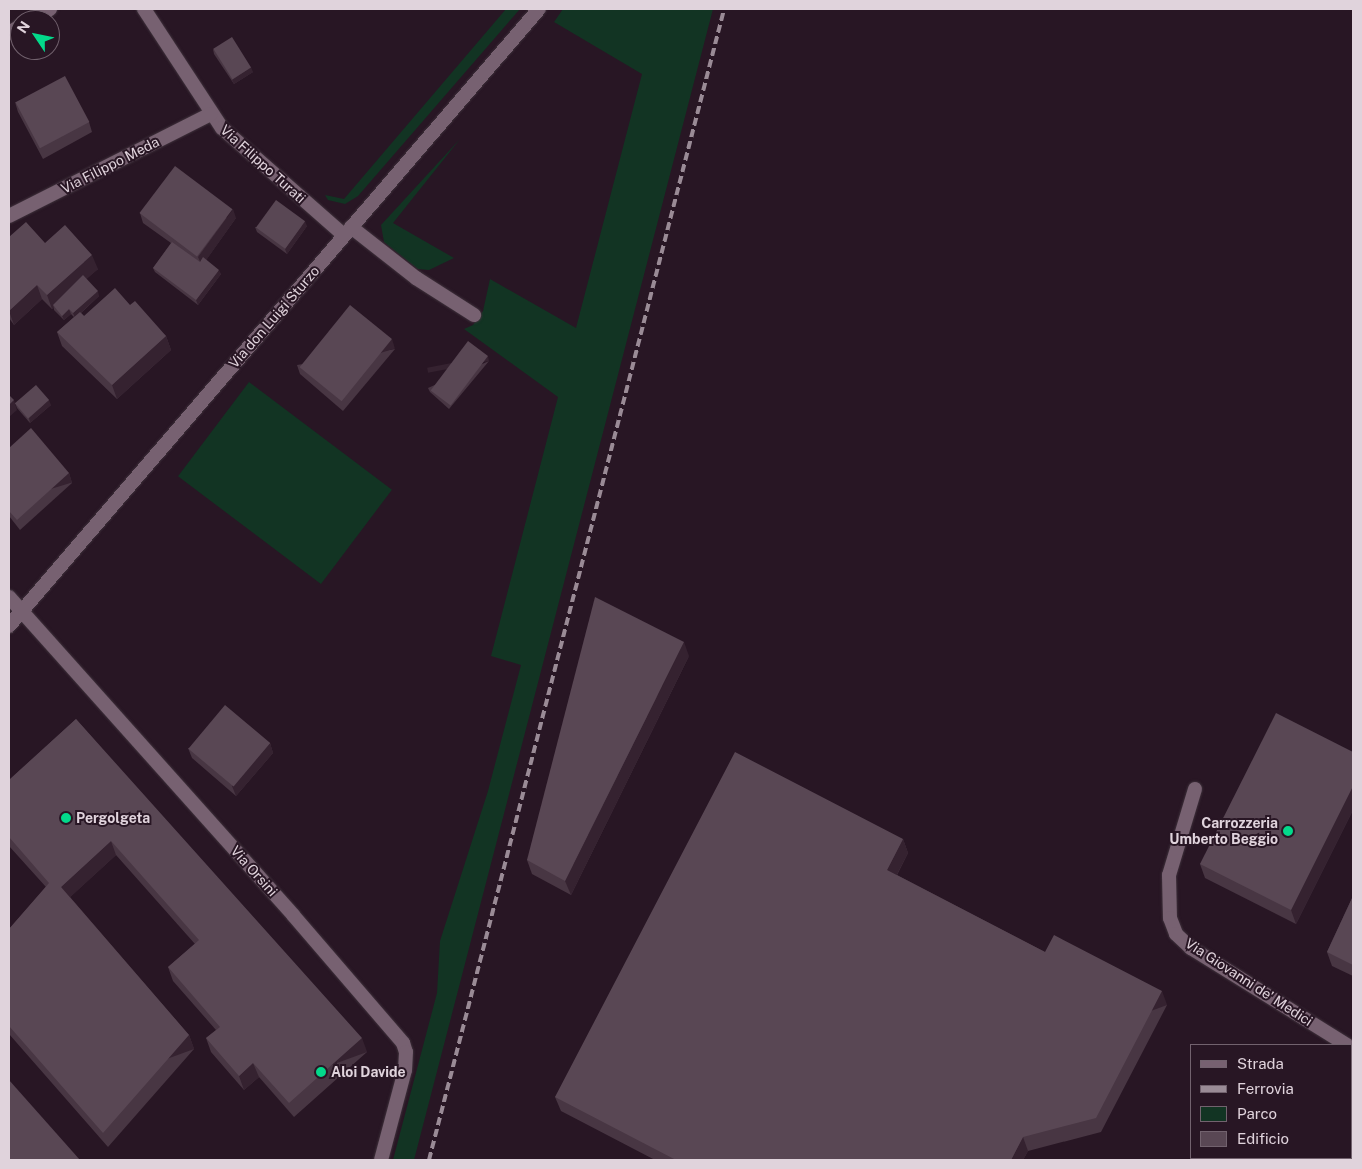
<!DOCTYPE html>
<style>
body{margin:0}
#map{position:relative;width:1362px;height:1169px;overflow:hidden;background:#281624;font-family:"Public Sans",sans-serif}
div>[style]{position:absolute}
[style*='--x']{left:calc(var(--x)*1px);top:calc(var(--y)*1px);width:calc(var(--w)*1px);rotate:calc(var(--a)*1deg)}
.green>*{inset:0;background:#123423;transform-origin:0 0}
.roads{filter:drop-shadow(0 0 1px #3e313b) drop-shadow(0 0 1px #3e313b)}
.service>*{height:14px;margin:-7px;padding:0 7px;transform-origin:7px;border-radius:7px;background:#776171}
.minor>*{height:14px;margin:-7px;padding:0 7px;transform-origin:7px;border-radius:7px;background:#776171}
.rail>*{height:4px;margin-top:-2px;transform-origin:0;background:repeating-linear-gradient(90deg,#9a8b96 0 8px,transparent 0 12px)}
.wall>*{inset:0;background:#483643}
.shaded-wall>*{inset:0;background:#352230;transform-origin:0 0}
.building>*{inset:0;background:#594754;transform-origin:0 0}
.dots>*{width:14px;height:14px;translate:-50% -50%;box-sizing:border-box;border:2px solid #281624;border-radius:50%}
span{translate:-50% -50%;white-space:nowrap;text-align:center;line-height:1.15;-webkit-text-stroke:4px #281624;paint-order:stroke}
.street-label{font-size:14px;color:#e0d3dc}
.poi-label{font-size:14px;color:#e0d3dc;font-weight:700}
.left{translate:0 -50%;text-align:left}
.right{translate:-100% -50%;text-align:right}
.frame{position:absolute;inset:0;border:10px solid #e0d3dc;pointer-events:none}
.legend{position:absolute;left:1190px;top:1044px;width:162px;height:115px;box-sizing:border-box;background:#281624;border:1px solid #72626e;margin:0;padding:6px 9px;list-style:none;font-size:15px;color:#e0d3dc}
.legend li{display:flex;align-items:center;gap:10px;height:25px}
.legend b{width:25px;border:1px solid #72626e}
.north{position:absolute;left:10px;top:10px;width:50px;height:50px;box-sizing:border-box;background:#281624;border:1px solid #72626e;border-radius:50%;rotate:304deg;font-size:14px;font-weight:700;line-height:20px;text-align:center;color:#e0d3dc}
.north::after{content:'';display:block;margin:auto;width:18px;height:22px;background:#03d98b;clip-path:polygon(50% 0,100% 100%,50% 72%,0 100%)}
</style>
<div id="map">
<div class="green">
<div style="clip-path:polygon(506px 9px,520px 9px,358px 196px,345px 204px,328px 200px,325px 195px,344px 199px)"></div>
<div style="clip-path:polygon(563px 9px,713px 9px,414px 1160px,393px 1160px,437px 993px,440px 941px,488px 791px,521px 665px,491px 656px,558px 397px,464px 329px,473px 325px,483px 311px,490px 279px,576px 328px,642px 74px,554px 22px)"></div>
<div style="clip-path:polygon(460px 139px,393px 223px,454px 258px,429px 270px,418px 269px,384px 242px,381px 225px)"></div>
<div style="left:249px;top:382px;width:179px;height:118px;rotate:37deg"></div>
</div>
<div class="roads">
<div class="service">
<div style="--x:351;--y:227;--w:83;--a:38.1"></div>
<div style="--x:416;--y:278;--w:69;--a:32.5"></div>
</div>
<div class="minor">
<div style="--x:144;--y:9;--w:142;--a:56.8"></div>
<div style="--x:222;--y:128;--w:162;--a:41.3"></div>
<div style="--x:31;--y:20;--w:22;--a:-30"></div>
<div style="--x:9;--y:33;--w:13;--a:-32"></div>
<div style="--x:9;--y:216;--w:226;--a:-26.8"></div>
<div style="--x:9;--y:597;--w:426;--a:48.2"></div>
<div style="--x:293;--y:915;--w:169;--a:49.3"></div>
<div style="--x:403;--y:1043;--w:9;--a:72"></div>
<div style="--x:406;--y:1052;--w:18;--a:93"></div>
<div style="--x:405;--y:1070;--w:93;--a:104.9"></div>
<div style="--x:9;--y:626;--w:813;--a:-49.34"></div>
<div style="--x:1195;--y:789;--w:90;--a:106.8"></div>
<div style="--x:1169;--y:875;--w:43;--a:88.7"></div>
<div style="--x:1170;--y:918;--w:17;--a:69"></div>
<div style="--x:1176;--y:934;--w:21;--a:43"></div>
<div style="--x:1191;--y:948;--w:184;--a:31.9"></div>
</div>
</div>
<div class="rail">
<div style="--x:429;--y:1160;--w:1188;--a:-75.62"></div>
</div>
<div class="wall">
<div style="clip-path:polygon(213px 49px,253px 72px,234px 84px,214px 54px)"></div>
<div style="clip-path:polygon(15px 102px,89px 122px,92px 132px,43px 159px,18px 112px)"></div>
<div style="clip-path:polygon(140px 213px,236px 218px,206px 260px,221px 274px,198px 305px,155px 272px,153px 268px,171px 243px,143px 223px)"></div>
<div style="clip-path:polygon(307px 226px,287px 254px,257px 232px,255px 227px)"></div>
<div style="clip-path:polygon(9px 237px,45px 243px,98px 269px,86px 279px,99px 296px,81px 313px,84px 316px,130px 305px,166px 336px,171px 350px,117px 399px,62px 346px,57px 332px,74px 317px,71px 314px,64px 320px,54px 310px,54px 308px,52px 309px,42px 299px,14px 325px,9px 318px)"></div>
<div style="clip-path:polygon(395px 349px,343px 411px,300px 374px,297px 365px)"></div>
<div style="clip-path:polygon(489px 361px,449px 409px,430px 392px,428px 388px)"></div>
<div style="clip-path:polygon(15px 403px,51px 405px,30px 423px,17px 408px)"></div>
<div style="clip-path:polygon(9px 448px,69px 473px,72px 483px,20px 530px,9px 516px)"></div>
<div style="clip-path:polygon(689px 656px,571px 895px,532px 874px,527px 860px)"></div>
<div style="clip-path:polygon(76px 719px,367px 1052px,294px 1117px,259px 1077px,244px 1090px,211px 1052px,206px 1038px,216px 1030px,173px 981px,168px 967px,195px 944px,116px 855px,70px 897px,189px 1035px,194px 1049px,108px 1147px,9px 1034px,9px 929px,46px 887px,9px 846px,9px 780px)"></div>
<div style="clip-path:polygon(270px 743px,273px 753px,236px 796px,192px 758px,188px 748px)"></div>
<div style="clip-path:polygon(1353px 752px,1353px 810px,1296px 924px,1205px 878px,1200px 864px)"></div>
<div style="clip-path:polygon(903px 839px,908px 853px,897px 875px,1045px 952px,1167px 1005px,1101px 1132px,1028px 1151px,1023px 1160px,655px 1160px,561px 1111px,555px 1097px)"></div>
<div style="clip-path:polygon(1353px 896px,1353px 976px,1332px 966px,1327px 952px)"></div>
</div>
<div class="shaded-wall">
<div style="clip-path:polygon(251px 67px,253px 72px,234px 84px,232px 80px)"></div>
<div style="clip-path:polygon(233px 209px,236px 218px,202px 266px,198px 257px)"></div>
<div style="clip-path:polygon(305px 221px,307px 226px,287px 254px,285px 249px)"></div>
<div style="clip-path:polygon(92px 255px,98px 269px,55px 307px,53px 305px,54px 308px,52px 309px,47px 295px)"></div>
<div style="clip-path:polygon(219px 270px,221px 274px,198px 305px,196px 300px)"></div>
<div style="clip-path:polygon(37px 285px,42px 299px,14px 325px,9px 311px)"></div>
<div style="clip-path:polygon(98px 291px,99px 296px,75px 318px,73px 313px)"></div>
<div style="clip-path:polygon(69px 309px,71px 314px,64px 320px,62px 316px)"></div>
<div style="clip-path:polygon(166px 336px,171px 350px,117px 399px,112px 385px)"></div>
<div style="left:392px;top:339px;width:10px;height:81px;rotate:73deg"></div>
<div style="left:488px;top:356px;width:5px;height:62px;rotate:79deg"></div>
<div style="clip-path:polygon(14px 400px,17px 410px,9px 417px,9px 405px)"></div>
<div style="clip-path:polygon(49px 400px,51px 405px,30px 423px,29px 418px)"></div>
<div style="left:69px;top:473px;width:10px;height:70px;rotate:73deg"></div>
<div style="clip-path:polygon(684px 642px,689px 656px,571px 895px,565px 881px)"></div>
<div style="clip-path:polygon(270px 743px,273px 753px,236px 796px,232px 786px)"></div>
<div style="clip-path:polygon(1353px 786px,1353px 810px,1296px 924px,1291px 910px)"></div>
<div style="clip-path:polygon(903px 839px,908px 853px,892px 884px,887px 870px)"></div>
<div style="clip-path:polygon(111px 841px,116px 855px,66px 901px,61px 887px)"></div>
<div style="left:1162px;top:991px;width:15px;height:143px;rotate:70deg"></div>
<div style="left:189px;top:1035px;width:15px;height:130px;rotate:70deg"></div>
<div style="left:362px;top:1038px;width:15px;height:98px;rotate:70deg"></div>
<div style="clip-path:polygon(253px 1063px,259px 1077px,244px 1090px,239px 1076px)"></div>
<div style="clip-path:polygon(1023px 1137px,1028px 1151px,1023px 1160px,1011px 1160px)"></div>
</div>
<div class="building">
<div style="left:232px;top:37px;width:36px;height:22px;rotate:58deg"></div>
<div style="left:65px;top:76px;width:52px;height:56px;rotate:62deg"></div>
<div style="left:175px;top:166px;width:72px;height:59px;rotate:37deg"></div>
<div style="left:276px;top:200px;width:36px;height:34px;rotate:36deg"></div>
<div style="clip-path:polygon(26px 222px,45px 243px,65px 225px,92px 255px,47px 295px,37px 285px,9px 311px,9px 237px)"></div>
<div style="clip-path:polygon(172px 242px,200px 262px,203px 257px,219px 270px,196px 300px,153px 268px)"></div>
<div style="clip-path:polygon(83px 275px,98px 291px,73px 313px,69px 309px,62px 316px,53px 305px)"></div>
<div style="clip-path:polygon(115px 288px,130px 305px,135px 301px,166px 336px,112px 385px,57px 332px,80px 312px,84px 316px)"></div>
<div style="left:350px;top:305px;width:54px;height:80px;rotate:39deg"></div>
<div style="left:468px;top:341px;width:25px;height:62px;rotate:37deg"></div>
<div style="left:36px;top:385px;width:20px;height:28px;rotate:49deg"></div>
<div style="clip-path:polygon(9px 395px,14px 400px,9px 405px)"></div>
<div style="clip-path:polygon(31px 428px,69px 473px,17px 520px,9px 511px,9px 448px)"></div>
<div style="clip-path:polygon(595px 597px,684px 642px,565px 881px,527px 860px)"></div>
<div style="left:225px;top:705px;width:59px;height:57px;rotate:40deg"></div>
<div style="clip-path:polygon(1276px 713px,1353px 752px,1353px 786px,1291px 910px,1200px 864px)"></div>
<div style="clip-path:polygon(76px 719px,362px 1038px,289px 1103px,253px 1063px,239px 1076px,206px 1038px,220px 1027px,168px 967px,199px 940px,111px 841px,61px 887px,189px 1035px,103px 1133px,9px 1026px,9px 929px,49px 883px,9px 837px,9px 780px)"></div>
<div style="clip-path:polygon(735px 752px,903px 839px,887px 870px,1045px 952px,1054px 935px,1162px 991px,1096px 1118px,1023px 1137px,1011px 1160px,676px 1160px,555px 1097px)"></div>
<div style="clip-path:polygon(1353px 896px,1353px 965px,1327px 952px)"></div>
<div style="clip-path:polygon(9px 1080px,80px 1160px,9px 1160px)"></div>
</div>
<div class="dots">
<div style="left:66px;top:818px;background:#03d98b"></div>
<div style="left:1288px;top:831px;background:#03d98b"></div>
<div style="left:321px;top:1072px;background:#03d98b"></div>
</div>
<div class="street-label">
<span style="left:263px;top:164px;rotate:42deg">Via Filippo Turati</span>
<span style="left:110px;top:165px;rotate:-27deg">Via Filippo Meda</span>
<span style="left:274px;top:317px;rotate:-49deg">Via don Luigi Sturzo</span>
<span style="left:254px;top:871px;rotate:48deg">Via Orsini</span>
<span style="left:1249px;top:982px;rotate:33deg">Via Giovanni de' Medici</span>
</div>
<div class="poi-label">
<span class="left" style="left:76px;top:818px">Pergolgeta</span>
<span class="right" style="left:1278px;top:831px">Carrozzeria<br>Umberto Beggio</span>
<span class="left" style="left:331px;top:1072px">Aloi Davide</span>
</div>
<div class="frame"></div>
<ul class="legend">
<li><b style="height:6px;background:#776171"></b>Strada</li>
<li><b style="height:6px;background:#9a8b96"></b>Ferrovia</li>
<li><b style="height:14px;background:#123423"></b>Parco</li>
<li><b style="height:14px;background:#594754"></b>Edificio</li>
</ul>
<div class="north">N</div>
</div>
